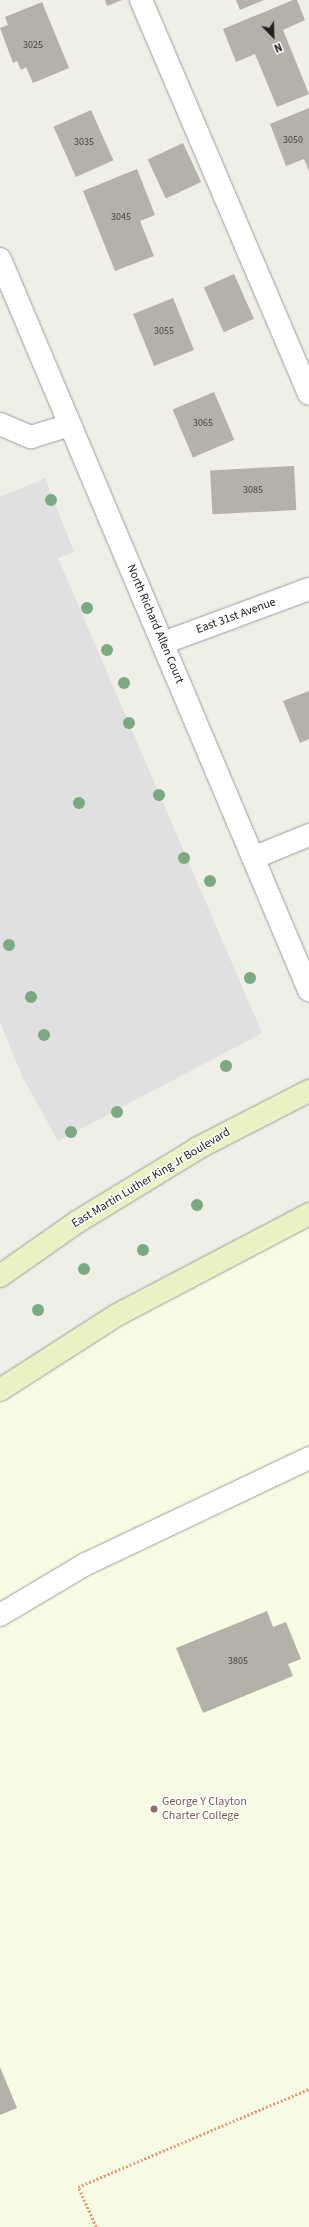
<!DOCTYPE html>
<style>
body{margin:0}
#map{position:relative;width:309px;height:2227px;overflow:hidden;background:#efeee7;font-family:"Source Sans 3",sans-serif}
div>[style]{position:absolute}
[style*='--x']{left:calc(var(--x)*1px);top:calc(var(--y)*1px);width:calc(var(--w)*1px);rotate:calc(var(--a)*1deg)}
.education>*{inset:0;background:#f8fbe4}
.parking>*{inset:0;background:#e0e0e0}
.building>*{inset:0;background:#b4b0aa;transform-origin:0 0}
.path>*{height:2.5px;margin-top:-1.25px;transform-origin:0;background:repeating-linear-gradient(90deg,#e89a7f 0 2px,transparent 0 4px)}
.roads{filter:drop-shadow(0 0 1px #9d9d9d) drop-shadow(0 0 1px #9d9d9d)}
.service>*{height:22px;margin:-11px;padding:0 11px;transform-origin:11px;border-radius:11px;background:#fff}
.minor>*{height:22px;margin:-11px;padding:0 11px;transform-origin:11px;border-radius:11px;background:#fff}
.secondary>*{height:22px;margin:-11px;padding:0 11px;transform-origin:11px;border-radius:11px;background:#e8f2c2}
.trees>*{width:12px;height:12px;margin:-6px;border-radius:50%;background:#7aa982}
.dots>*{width:11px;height:11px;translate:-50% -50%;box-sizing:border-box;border:2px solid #fff;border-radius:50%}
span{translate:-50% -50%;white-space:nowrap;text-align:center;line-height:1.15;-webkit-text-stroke:3px #fff;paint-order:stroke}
.number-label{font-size:10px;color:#454442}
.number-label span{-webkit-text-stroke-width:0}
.street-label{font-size:12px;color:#202020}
.education-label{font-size:12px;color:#785e54}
.left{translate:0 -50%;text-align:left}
.north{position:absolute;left:253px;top:16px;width:40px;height:40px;-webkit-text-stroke:3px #fff;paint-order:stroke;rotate:157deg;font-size:11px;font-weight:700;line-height:16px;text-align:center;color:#202020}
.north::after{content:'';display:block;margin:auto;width:14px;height:18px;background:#202020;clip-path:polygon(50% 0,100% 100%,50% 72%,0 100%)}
</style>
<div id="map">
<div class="education">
<div style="clip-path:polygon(309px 1214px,309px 2227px,0 2227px,0 1391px)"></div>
</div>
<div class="parking">
<div style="clip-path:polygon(45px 478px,74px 552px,58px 558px,262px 1033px,58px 1141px,23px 1078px,0 1022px,0 497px)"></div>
</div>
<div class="building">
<div style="clip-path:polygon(105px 0,122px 0,107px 6px)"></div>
<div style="clip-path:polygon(236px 0,264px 0,240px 10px)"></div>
<div style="clip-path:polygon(293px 0,297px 0,305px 20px,283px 30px,309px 94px,277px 107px,255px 54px,236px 62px,223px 29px)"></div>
<div style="clip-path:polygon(42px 2px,69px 68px,33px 83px,26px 67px,21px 70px,17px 61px,13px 63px,0 28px,8px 25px,5px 17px)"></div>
<div style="clip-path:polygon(309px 108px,309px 171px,304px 159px,286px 166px,270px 124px)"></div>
<div style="left:91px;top:110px;width:55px;height:41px;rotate:66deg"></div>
<div style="left:183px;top:143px;width:43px;height:39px;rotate:65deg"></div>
<div style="clip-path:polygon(137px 169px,155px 215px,140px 221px,154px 256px,115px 271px,83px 191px)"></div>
<div style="left:234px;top:274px;width:49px;height:33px;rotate:66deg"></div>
<div style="left:173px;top:298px;width:56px;height:43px;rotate:68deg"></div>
<div style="left:214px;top:392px;width:52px;height:45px;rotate:67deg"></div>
<div style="left:294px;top:466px;width:44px;height:84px;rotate:87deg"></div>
<div style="clip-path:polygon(309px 691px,309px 739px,300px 743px,283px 701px)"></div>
<div style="clip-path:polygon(267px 1611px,273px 1627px,286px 1622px,301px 1659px,288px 1664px,293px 1676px,203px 1713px,176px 1648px)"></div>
<div style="clip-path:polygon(0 2067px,17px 2108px,0 2115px)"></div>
</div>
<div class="path">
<div style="--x:96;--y:2227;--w:44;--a:-114.2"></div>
<div style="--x:78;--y:2187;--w:251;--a:-23"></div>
</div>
<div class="roads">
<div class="service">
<div style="--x:141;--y:0;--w:428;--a:66.9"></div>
<div style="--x:0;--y:424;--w:34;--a:23"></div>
<div style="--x:31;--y:437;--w:41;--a:-17.1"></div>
<div style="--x:253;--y:858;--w:61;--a:-22.3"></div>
<div style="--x:0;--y:1615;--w:100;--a:-30.7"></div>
<div style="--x:86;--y:1564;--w:247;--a:-25.4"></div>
</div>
<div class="minor">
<div style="--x:0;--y:259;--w:794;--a:67.09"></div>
<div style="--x:163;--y:643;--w:156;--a:-20.3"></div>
</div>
<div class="secondary">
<div style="--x:0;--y:1276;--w:94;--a:-35"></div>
<div style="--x:77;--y:1222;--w:142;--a:-31.4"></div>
<div style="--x:198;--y:1148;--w:125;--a:-27.2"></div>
<div style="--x:0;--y:1390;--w:139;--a:-32.7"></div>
<div style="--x:117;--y:1315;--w:217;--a:-27.7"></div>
</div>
</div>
<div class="trees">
<div style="left:51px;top:500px"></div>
<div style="left:87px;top:608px"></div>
<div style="left:107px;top:650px"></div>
<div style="left:124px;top:683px"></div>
<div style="left:129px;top:723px"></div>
<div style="left:159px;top:795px"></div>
<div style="left:79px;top:803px"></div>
<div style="left:184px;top:858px"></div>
<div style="left:210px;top:881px"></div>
<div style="left:9px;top:945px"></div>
<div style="left:250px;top:978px"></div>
<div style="left:31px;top:997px"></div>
<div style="left:44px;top:1035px"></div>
<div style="left:226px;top:1066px"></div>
<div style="left:117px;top:1112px"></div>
<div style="left:71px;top:1132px"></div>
<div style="left:197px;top:1205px"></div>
<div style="left:143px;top:1250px"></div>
<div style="left:84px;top:1269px"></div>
<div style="left:38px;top:1310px"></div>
</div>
<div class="dots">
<div style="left:154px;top:1809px;background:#8d6e63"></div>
</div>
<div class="number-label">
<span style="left:33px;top:46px">3025</span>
<span style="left:293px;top:141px">3050</span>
<span style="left:84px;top:143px">3035</span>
<span style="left:121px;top:218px">3045</span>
<span style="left:164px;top:332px">3055</span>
<span style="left:203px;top:424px">3065</span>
<span style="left:253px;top:491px">3085</span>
<span style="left:238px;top:1662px">3805</span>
</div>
<div class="street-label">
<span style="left:236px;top:616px;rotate:-20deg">East 31st Avenue</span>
<span style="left:155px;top:624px;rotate:67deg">North Richard Allen Court</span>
<span style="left:151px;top:1178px;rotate:-31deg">East Martin Luther King Jr Boulevard</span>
</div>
<div class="education-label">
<span class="left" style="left:162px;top:1809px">George Y Clayton<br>Charter College</span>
</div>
<div class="north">N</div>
</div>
